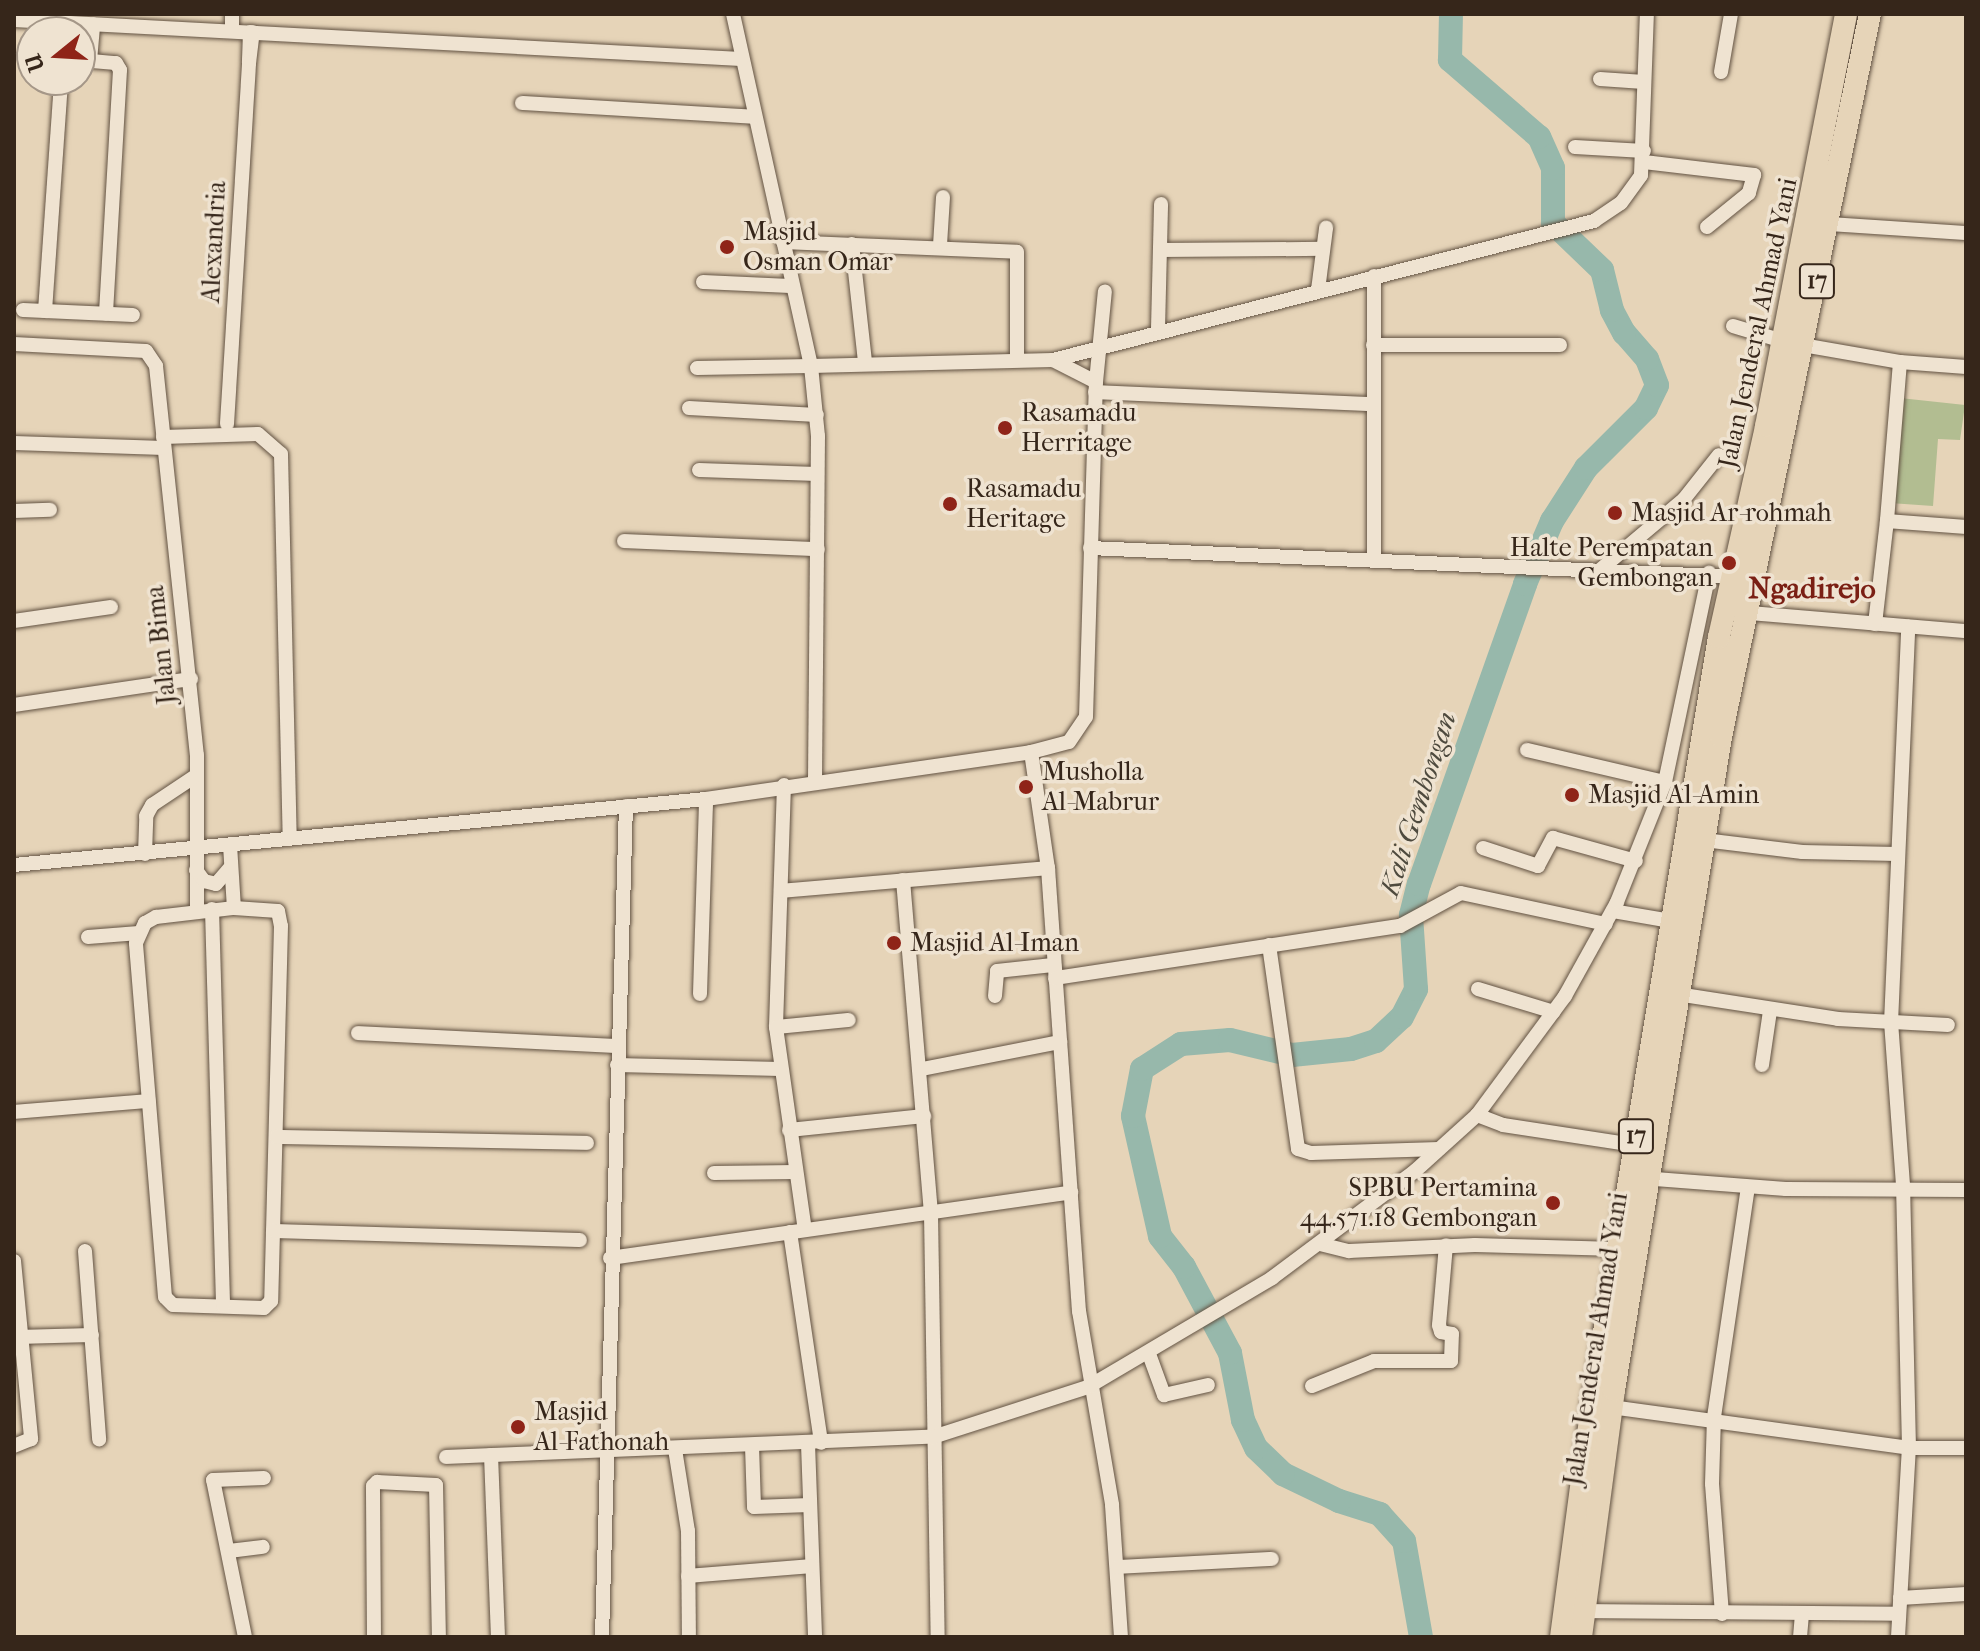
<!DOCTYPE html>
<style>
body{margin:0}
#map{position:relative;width:1980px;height:1651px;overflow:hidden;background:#e6d4b8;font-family:"IM FELL French Canon",serif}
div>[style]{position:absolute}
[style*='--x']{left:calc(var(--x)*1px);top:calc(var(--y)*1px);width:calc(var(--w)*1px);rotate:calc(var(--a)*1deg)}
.green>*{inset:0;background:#b2bd91}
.river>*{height:24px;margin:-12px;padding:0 12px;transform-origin:12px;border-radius:12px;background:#97b8ab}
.roads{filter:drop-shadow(0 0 2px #625242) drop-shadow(0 0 2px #625242)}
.minor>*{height:14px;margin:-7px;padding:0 7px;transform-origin:7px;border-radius:7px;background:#efe3d1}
.highway>*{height:22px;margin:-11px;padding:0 11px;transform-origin:11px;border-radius:11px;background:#e6d4b8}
.dots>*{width:22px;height:22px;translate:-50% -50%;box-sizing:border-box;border:4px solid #efe3d1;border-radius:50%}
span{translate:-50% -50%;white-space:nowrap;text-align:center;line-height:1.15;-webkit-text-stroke:7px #efe3d1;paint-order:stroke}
.shield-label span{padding:2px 6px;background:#efe3d1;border:2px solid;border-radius:6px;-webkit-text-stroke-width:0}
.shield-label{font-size:24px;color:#36261a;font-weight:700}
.poi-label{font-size:26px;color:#36261a}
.left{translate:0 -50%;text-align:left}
.right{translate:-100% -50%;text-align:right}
.street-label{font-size:26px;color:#36261a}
.water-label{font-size:28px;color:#4e4a3e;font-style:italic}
.quarter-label{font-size:30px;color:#7a1f14;font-weight:700}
.frame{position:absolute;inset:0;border:16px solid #36261a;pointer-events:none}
.north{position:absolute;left:16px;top:16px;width:80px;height:80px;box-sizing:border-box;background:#efe3d1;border:2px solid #a59788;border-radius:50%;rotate:252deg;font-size:22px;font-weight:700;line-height:32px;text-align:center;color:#36261a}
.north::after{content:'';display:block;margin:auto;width:28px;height:36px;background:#8f2418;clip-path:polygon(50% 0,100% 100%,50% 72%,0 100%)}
</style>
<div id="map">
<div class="green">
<div style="clip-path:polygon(1900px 398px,1965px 405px,1960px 440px,1938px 439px,1933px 506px,1890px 503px)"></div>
</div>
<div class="river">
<div style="--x:1421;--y:1637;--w:97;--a:-100"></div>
<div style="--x:1404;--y:1541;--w:36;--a:-132"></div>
<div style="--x:1380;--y:1514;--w:43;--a:-162.4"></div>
<div style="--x:1339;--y:1501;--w:62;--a:-154.3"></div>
<div style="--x:1283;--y:1474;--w:37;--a:-136"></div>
<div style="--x:1256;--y:1448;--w:31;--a:-115"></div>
<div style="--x:1243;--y:1420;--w:68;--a:-101"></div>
<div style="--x:1230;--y:1353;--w:98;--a:-118.1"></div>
<div style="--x:1184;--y:1267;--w:39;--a:-128"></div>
<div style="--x:1160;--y:1236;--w:123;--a:-102.7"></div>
<div style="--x:1133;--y:1116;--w:48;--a:-79.2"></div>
<div style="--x:1142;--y:1069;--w:46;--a:-32.7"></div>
<div style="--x:1181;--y:1044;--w:49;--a:-4.7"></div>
<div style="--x:1230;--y:1040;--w:64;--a:13.6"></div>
<div style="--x:1292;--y:1055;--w:59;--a:-5.8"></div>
<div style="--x:1351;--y:1049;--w:26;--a:-18"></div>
<div style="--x:1376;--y:1041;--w:35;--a:-43"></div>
<div style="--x:1402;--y:1017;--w:31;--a:-63"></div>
<div style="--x:1416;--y:989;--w:74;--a:-93.9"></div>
<div style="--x:1411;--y:915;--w:32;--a:-76"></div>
<div style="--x:1419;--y:884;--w:318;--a:-70.5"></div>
<div style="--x:1525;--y:584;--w:69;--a:-66.8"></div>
<div style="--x:1552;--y:521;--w:63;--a:-57.3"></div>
<div style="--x:1586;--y:468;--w:85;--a:-45"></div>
<div style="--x:1646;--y:408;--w:25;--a:-64"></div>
<div style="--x:1657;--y:385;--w:28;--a:-111"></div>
<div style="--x:1647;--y:359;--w:35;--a:-131"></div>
<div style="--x:1624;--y:333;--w:26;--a:-118"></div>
<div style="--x:1612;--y:310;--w:41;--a:-104"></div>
<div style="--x:1602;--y:270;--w:68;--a:-136.2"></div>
<div style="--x:1553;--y:223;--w:55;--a:-90"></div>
<div style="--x:1553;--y:168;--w:34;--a:-114"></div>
<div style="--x:1539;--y:137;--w:118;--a:-139.1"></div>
<div style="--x:1450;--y:60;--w:46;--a:-88.8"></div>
</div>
<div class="roads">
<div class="minor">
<div style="--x:733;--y:14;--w:361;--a:77.5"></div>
<div style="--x:811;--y:366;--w:242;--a:-1.4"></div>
<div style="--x:1053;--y:360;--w:559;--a:-14.41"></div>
<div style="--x:1594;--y:221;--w:32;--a:-34"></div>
<div style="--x:1621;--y:203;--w:34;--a:-54"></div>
<div style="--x:1641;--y:175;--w:161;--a:-87.9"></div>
<div style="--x:14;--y:20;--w:728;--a:3.07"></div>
<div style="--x:232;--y:31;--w:17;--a:-90"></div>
<div style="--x:250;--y:32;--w:31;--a:92"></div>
<div style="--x:249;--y:63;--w:31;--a:-83"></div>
<div style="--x:80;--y:60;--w:36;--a:5"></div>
<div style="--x:116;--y:63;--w:8;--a:60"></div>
<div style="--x:120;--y:70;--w:244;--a:93.3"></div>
<div style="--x:90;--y:61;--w:37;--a:-85"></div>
<div style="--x:1721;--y:72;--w:59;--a:-80.2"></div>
<div style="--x:1600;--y:79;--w:44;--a:3.9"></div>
<div style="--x:522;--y:103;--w:233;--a:3.4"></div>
<div style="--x:1575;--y:147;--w:69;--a:3.3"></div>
<div style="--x:1644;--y:162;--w:111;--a:6.7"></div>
<div style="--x:1754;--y:175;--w:19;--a:106"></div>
<div style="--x:1749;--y:193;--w:54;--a:141"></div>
<div style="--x:1829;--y:224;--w:137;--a:3.8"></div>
<div style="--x:783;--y:242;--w:234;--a:2.4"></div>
<div style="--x:1017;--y:252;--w:106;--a:90"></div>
<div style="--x:852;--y:244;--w:118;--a:83.7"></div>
<div style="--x:940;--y:245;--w:48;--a:-86.4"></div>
<div style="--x:1160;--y:250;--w:163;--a:-0.4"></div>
<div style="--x:703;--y:282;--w:87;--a:2.6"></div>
<div style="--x:1318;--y:290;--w:63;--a:-82.6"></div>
<div style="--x:23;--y:310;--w:110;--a:2.6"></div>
<div style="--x:45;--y:311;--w:232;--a:-86"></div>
<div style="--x:1733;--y:326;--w:52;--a:16.7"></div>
<div style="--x:1158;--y:329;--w:125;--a:-88.6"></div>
<div style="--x:14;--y:344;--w:132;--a:3"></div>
<div style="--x:146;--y:351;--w:18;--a:56"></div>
<div style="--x:156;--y:366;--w:391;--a:84"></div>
<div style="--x:197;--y:755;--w:155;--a:90"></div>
<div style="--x:1373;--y:345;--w:187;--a:0"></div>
<div style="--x:1803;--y:345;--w:98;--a:9.9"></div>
<div style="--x:1900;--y:362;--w:160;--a:94.7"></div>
<div style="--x:1887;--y:521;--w:79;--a:4.3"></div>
<div style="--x:1053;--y:360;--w:48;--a:27.1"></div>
<div style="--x:1900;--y:362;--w:66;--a:4.3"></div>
<div style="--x:697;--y:368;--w:114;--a:-1"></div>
<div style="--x:811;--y:366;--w:70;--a:84.3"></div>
<div style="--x:818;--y:436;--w:345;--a:90.5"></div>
<div style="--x:1095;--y:392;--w:277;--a:2.5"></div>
<div style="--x:689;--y:408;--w:128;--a:3.1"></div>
<div style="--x:227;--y:424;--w:362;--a:-86.5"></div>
<div style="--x:163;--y:437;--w:95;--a:-1.8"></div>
<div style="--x:258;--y:434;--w:30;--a:41"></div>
<div style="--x:281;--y:454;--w:384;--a:88.7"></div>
<div style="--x:14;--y:443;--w:150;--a:1.9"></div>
<div style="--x:699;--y:470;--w:118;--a:1.9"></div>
<div style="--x:14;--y:511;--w:36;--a:-2"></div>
<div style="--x:624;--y:541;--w:194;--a:2.4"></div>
<div style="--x:1090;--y:548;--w:650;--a:2.56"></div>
<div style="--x:1374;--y:559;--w:283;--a:-90"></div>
<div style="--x:1601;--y:569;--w:109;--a:-40.1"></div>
<div style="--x:1684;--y:499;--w:56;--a:-51.5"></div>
<div style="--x:1739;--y:612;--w:228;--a:4.8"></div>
<div style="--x:14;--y:621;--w:98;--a:-8.2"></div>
<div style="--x:1875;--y:624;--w:104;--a:-83.4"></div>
<div style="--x:14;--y:705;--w:179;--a:-8.4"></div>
<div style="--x:1527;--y:750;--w:142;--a:13.1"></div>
<div style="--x:1031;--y:752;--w:117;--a:81.7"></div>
<div style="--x:1048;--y:868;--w:444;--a:86"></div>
<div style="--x:1079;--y:1311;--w:197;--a:80.3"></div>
<div style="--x:1112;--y:1505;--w:132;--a:86.1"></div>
<div style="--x:784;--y:785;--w:242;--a:91.9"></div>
<div style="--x:776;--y:1027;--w:205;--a:81.9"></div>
<div style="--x:1704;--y:840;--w:99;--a:7"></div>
<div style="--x:1802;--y:852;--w:95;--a:1.2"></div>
<div style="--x:230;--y:845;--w:63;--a:86.4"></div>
<div style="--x:1483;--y:848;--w:58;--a:18.1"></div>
<div style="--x:1538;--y:866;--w:32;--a:-62"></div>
<div style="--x:1553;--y:838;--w:86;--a:15.5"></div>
<div style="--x:145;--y:854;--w:38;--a:-88"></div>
<div style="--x:146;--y:816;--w:13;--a:-61"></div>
<div style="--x:152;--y:805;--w:50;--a:-33.7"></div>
<div style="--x:14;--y:865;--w:695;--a:-5.45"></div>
<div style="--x:706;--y:799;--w:328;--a:-8.2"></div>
<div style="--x:1031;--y:752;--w:39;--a:-15"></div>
<div style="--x:1069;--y:742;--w:30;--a:-56"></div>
<div style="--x:1086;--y:717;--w:335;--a:-88.3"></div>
<div style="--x:1096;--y:382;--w:91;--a:-84.4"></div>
<div style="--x:196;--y:870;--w:14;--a:54"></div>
<div style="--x:204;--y:881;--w:12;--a:14"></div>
<div style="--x:216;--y:884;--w:23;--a:-49"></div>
<div style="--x:903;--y:880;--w:334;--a:85.2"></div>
<div style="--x:931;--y:1213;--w:424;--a:89.1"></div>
<div style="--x:781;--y:891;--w:268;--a:-4.9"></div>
<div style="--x:234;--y:908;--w:44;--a:3.9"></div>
<div style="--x:278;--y:911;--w:15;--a:79"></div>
<div style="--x:281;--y:926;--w:375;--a:91.5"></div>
<div style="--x:271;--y:1301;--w:10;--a:135"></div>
<div style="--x:264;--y:1308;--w:91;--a:-178.1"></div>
<div style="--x:173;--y:1305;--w:11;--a:-135"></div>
<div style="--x:165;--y:1297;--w:355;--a:-94.7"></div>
<div style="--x:136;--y:943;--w:22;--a:-66"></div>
<div style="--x:145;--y:923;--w:13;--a:-29"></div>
<div style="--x:156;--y:917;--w:79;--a:-6.6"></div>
<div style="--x:212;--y:909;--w:397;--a:88.4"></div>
<div style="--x:1613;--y:911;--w:59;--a:9.8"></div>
<div style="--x:88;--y:937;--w:51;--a:-4.5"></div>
<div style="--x:1269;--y:945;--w:206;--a:81.9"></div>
<div style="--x:1298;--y:1149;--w:14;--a:17"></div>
<div style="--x:1311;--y:1153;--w:128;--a:-1.8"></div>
<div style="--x:1055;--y:978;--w:349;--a:-8.6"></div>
<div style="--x:1400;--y:926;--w:69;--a:-28.4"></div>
<div style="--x:1461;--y:893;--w:148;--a:12.1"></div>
<div style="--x:1478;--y:989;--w:79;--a:16.8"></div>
<div style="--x:700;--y:994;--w:195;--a:-88.2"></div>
<div style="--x:1677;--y:994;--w:163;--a:8.8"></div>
<div style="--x:1838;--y:1019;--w:110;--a:3.1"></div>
<div style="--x:995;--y:996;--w:25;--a:-85"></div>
<div style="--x:997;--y:971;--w:56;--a:-6.1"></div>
<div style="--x:776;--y:1027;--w:73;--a:-5.5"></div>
<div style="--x:358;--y:1033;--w:261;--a:2.9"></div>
<div style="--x:617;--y:1065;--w:163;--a:1.4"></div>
<div style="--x:1762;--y:1065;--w:55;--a:-81.6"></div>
<div style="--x:922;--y:1069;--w:141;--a:-11.1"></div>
<div style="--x:14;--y:1112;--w:135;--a:-4.7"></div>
<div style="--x:1477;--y:1115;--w:28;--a:21"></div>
<div style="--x:1503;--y:1125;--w:140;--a:8.7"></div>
<div style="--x:789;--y:1130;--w:136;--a:-5.9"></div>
<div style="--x:276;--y:1137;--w:311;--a:1.1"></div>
<div style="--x:714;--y:1173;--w:82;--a:-0.7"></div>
<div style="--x:1642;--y:1178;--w:144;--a:4.4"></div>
<div style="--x:1786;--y:1189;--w:180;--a:0.3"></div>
<div style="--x:273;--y:1231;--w:307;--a:1.7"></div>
<div style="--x:790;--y:1232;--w:213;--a:81.6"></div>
<div style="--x:1320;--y:1244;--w:30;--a:14"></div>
<div style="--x:1349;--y:1251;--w:126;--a:-2.7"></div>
<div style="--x:1475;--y:1245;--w:142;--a:1.6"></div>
<div style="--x:85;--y:1251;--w:189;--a:85.7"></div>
<div style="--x:610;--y:1258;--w:466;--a:-8.1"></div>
<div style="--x:14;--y:1261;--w:179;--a:84.5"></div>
<div style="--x:31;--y:1439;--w:18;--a:158"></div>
<div style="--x:17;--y:1337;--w:75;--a:-1.5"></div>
<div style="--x:1149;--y:1354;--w:44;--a:69.9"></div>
<div style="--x:1164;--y:1395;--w:45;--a:-12.8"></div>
<div style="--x:1312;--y:1386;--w:67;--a:-22"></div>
<div style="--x:1374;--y:1361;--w:77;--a:0"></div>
<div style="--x:1451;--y:1361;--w:27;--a:-88"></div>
<div style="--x:1452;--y:1334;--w:11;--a:-170"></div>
<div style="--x:1441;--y:1332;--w:7;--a:-106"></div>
<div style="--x:1439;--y:1325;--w:80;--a:-85"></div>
<div style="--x:1611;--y:1407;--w:301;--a:7.8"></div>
<div style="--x:1909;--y:1448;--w:57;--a:0"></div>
<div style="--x:808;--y:1444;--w:193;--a:87.9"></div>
<div style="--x:752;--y:1446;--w:61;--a:88.1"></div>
<div style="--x:754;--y:1507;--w:56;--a:-2"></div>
<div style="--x:675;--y:1449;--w:83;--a:81"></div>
<div style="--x:688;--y:1531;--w:106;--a:89.5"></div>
<div style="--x:491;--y:1455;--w:182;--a:87.8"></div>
<div style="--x:446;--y:1457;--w:487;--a:-2.4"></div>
<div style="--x:933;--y:1437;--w:163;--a:-17.9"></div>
<div style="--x:1088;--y:1387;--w:214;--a:-30.6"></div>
<div style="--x:1272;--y:1278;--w:179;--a:-36.8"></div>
<div style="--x:1415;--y:1171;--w:84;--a:-42.1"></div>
<div style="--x:1477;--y:1115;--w:148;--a:-53.5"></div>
<div style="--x:1565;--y:996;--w:107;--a:-61"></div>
<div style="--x:1617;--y:902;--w:129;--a:-68.2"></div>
<div style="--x:1665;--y:782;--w:214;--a:-78.1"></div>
<div style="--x:229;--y:1551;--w:34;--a:-7"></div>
<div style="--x:1117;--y:1567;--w:155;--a:-3"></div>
<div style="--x:688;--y:1576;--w:124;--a:-4.6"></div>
<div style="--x:1900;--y:1598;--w:66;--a:-3.5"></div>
<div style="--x:1577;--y:1611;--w:322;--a:0.5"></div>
<div style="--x:1722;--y:1614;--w:130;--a:-94.4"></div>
<div style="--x:1712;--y:1484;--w:67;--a:-88.3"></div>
<div style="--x:1714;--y:1417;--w:232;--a:-81.6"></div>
<div style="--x:245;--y:1637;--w:160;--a:-101.5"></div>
<div style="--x:213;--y:1480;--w:51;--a:-2.2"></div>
<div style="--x:374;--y:1637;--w:151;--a:-90.4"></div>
<div style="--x:373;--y:1486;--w:6;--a:-45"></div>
<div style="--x:377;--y:1482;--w:59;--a:2.9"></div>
<div style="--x:436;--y:1485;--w:152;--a:88.9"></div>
<div style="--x:602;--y:1637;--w:831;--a:-88.35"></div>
<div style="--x:1800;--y:1637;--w:21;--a:-85"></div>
<div style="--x:1898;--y:1637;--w:189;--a:-86.7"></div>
<div style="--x:1909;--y:1448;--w:263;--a:-91.3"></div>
<div style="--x:1903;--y:1185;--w:162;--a:-94.2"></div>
<div style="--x:1891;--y:1023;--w:397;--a:-87.5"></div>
</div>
<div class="highway">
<div style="--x:1561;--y:1637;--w:234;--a:-82.4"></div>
<div style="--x:1592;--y:1405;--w:778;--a:-80.61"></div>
<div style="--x:1719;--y:637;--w:216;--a:-77.4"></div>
<div style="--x:1766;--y:426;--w:420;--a:-79"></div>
<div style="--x:1581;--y:1637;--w:249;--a:-82.4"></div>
<div style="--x:1614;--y:1390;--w:662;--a:-80.69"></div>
<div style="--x:1721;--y:737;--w:738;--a:-78.36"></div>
</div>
</div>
<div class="dots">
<div style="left:727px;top:247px;background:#8f2418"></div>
<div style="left:1005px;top:428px;background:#8f2418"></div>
<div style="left:950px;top:504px;background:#8f2418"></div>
<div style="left:1615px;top:513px;background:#8f2418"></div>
<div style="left:1729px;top:563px;background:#8f2418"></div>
<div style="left:1026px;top:787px;background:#8f2418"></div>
<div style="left:1572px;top:795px;background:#8f2418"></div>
<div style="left:894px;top:943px;background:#8f2418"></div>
<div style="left:1553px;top:1203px;background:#8f2418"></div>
<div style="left:518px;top:1427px;background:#8f2418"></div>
</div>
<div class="shield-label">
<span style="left:1817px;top:281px">17</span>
<span style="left:1636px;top:1136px">17</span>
</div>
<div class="poi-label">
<span class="left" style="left:743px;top:247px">Masjid<br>Osman Omar</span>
<span class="left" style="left:1021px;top:428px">Rasamadu<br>Herritage</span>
<span class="left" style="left:966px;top:504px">Rasamadu<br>Heritage</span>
<span class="left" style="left:1631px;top:513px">Masjid Ar-rohmah</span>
<span class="right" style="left:1713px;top:563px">Halte Perempatan<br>Gembongan</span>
<span class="left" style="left:1042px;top:787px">Musholla<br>Al-Mabrur</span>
<span class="left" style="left:1588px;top:795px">Masjid Al-Amin</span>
<span class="left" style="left:910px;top:943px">Masjid Al-Iman</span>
<span class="right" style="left:1537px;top:1203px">SPBU Pertamina<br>44.571.18 Gembongan</span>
<span class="left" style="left:534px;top:1427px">Masjid<br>Al-Fathonah</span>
</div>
<div class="street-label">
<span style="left:214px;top:242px;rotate:-87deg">Alexandria</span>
<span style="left:1758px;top:323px;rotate:-78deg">Jalan Jenderal Ahmad Yani</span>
<span style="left:161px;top:645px;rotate:-96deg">Jalan Bima</span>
<span style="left:1596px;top:1339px;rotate:-81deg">Jalan Jenderal Ahmad Yani</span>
</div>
<div class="water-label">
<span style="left:1418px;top:804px;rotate:-72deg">Kali Gembongan</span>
</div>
<div class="quarter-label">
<span style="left:1812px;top:589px">Ngadirejo</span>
</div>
<div class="frame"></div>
<div class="north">U</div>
</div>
